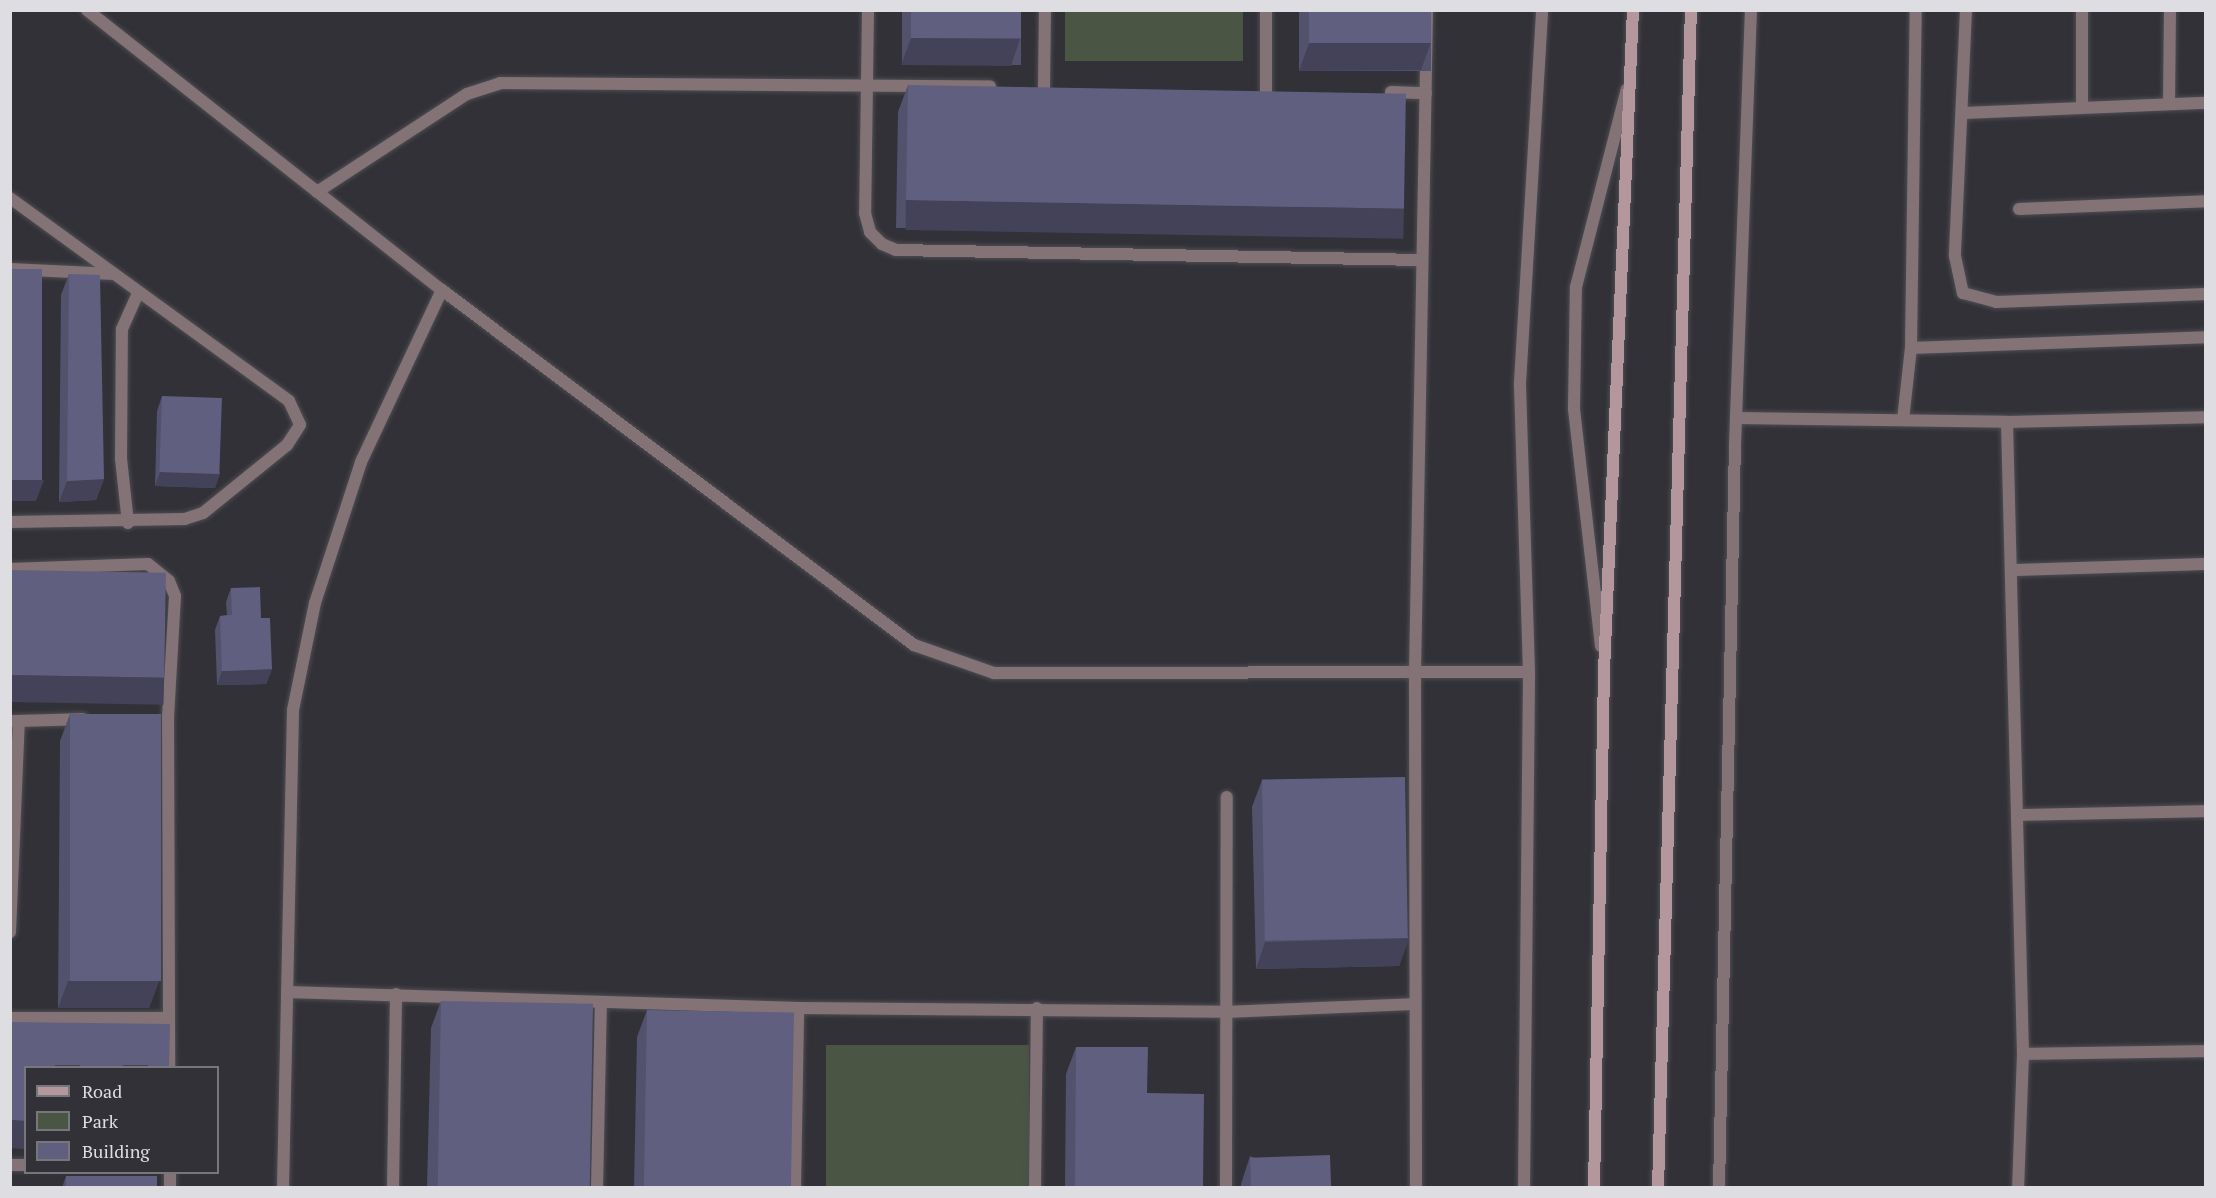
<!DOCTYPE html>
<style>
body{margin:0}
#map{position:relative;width:2216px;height:1198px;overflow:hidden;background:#313137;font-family:"PT Serif",serif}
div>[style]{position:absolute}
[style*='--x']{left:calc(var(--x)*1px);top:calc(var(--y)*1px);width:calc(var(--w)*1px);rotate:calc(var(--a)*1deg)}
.green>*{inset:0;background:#4a5643;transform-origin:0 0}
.roads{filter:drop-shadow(0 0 2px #4d4d52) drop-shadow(0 0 2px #4d4d52)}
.lane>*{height:12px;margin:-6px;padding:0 6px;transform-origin:6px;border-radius:6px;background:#847376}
.street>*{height:12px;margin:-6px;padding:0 6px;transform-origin:6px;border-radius:6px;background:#847376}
.secondary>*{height:12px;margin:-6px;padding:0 6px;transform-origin:6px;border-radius:6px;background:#b3979c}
.wall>*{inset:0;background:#53526d;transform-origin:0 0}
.shaded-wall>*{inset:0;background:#444259;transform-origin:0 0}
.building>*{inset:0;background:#615f7f;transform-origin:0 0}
span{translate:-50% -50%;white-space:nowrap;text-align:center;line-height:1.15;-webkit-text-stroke:6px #313137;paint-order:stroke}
.frame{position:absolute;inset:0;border:12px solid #dedee2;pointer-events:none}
.legend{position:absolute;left:24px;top:1066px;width:195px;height:108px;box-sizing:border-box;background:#313137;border:2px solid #76767b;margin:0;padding:8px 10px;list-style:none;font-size:18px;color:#dedee2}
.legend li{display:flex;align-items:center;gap:12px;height:30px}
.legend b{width:30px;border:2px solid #76767b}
</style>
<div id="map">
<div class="green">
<div style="left:1065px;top:11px;width:178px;height:50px"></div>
<div style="left:826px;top:1045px;width:203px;height:142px"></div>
</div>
<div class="roads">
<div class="lane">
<div style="--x:1601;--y:646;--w:239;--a:-96.5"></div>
<div style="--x:1574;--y:409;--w:122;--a:-89.1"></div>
<div style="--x:1576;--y:287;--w:204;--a:-75.6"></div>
</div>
<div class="street">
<div style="--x:87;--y:10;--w:452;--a:38.3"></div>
<div style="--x:442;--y:290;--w:591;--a:36.95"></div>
<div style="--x:914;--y:645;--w:85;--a:19.3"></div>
<div style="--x:994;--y:673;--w:535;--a:-0.11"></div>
<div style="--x:868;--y:10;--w:203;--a:90.8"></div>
<div style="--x:865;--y:213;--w:20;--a:75"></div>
<div style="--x:870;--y:232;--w:17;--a:45"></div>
<div style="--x:882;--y:244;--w:15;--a:23"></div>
<div style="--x:896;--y:250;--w:525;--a:1.09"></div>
<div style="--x:1966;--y:10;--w:246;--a:92.6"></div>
<div style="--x:1955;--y:256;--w:38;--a:78"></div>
<div style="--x:1963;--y:293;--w:34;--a:15"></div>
<div style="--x:1996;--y:302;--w:210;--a:-2.2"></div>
<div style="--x:2082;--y:10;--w:95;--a:90"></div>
<div style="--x:1044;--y:88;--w:78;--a:-89.3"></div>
<div style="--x:1266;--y:91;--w:81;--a:-90"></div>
<div style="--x:1391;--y:92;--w:35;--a:2"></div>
<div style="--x:2169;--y:104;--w:94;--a:-89.4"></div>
<div style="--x:1964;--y:113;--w:242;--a:-2.4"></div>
<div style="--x:317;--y:192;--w:179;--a:-33.2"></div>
<div style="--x:467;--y:94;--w:35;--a:-18"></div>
<div style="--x:500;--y:83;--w:490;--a:0.4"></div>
<div style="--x:10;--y:198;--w:345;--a:36"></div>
<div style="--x:289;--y:401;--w:26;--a:65"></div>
<div style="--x:300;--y:425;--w:24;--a:123"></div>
<div style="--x:287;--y:445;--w:108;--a:141"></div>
<div style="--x:203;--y:513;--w:19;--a:162"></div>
<div style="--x:185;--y:519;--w:175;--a:179"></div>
<div style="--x:2019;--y:209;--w:187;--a:-2.4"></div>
<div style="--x:10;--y:269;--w:104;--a:2.8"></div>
<div style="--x:1911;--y:348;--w:295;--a:-2.1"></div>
<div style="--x:1736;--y:418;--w:271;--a:0.8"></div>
<div style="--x:2007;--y:422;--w:199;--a:-1.4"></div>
<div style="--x:1903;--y:420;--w:72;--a:-83.7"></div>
<div style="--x:1911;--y:348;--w:338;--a:-89.2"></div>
<div style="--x:2007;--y:422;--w:632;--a:88.55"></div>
<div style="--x:2023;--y:1054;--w:134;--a:92.1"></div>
<div style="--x:128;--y:523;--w:64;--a:-96.2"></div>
<div style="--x:121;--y:459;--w:130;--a:-89.6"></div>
<div style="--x:122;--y:329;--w:39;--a:-66"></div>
<div style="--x:10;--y:569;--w:138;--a:-2.1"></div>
<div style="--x:148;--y:564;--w:27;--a:39"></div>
<div style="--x:169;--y:581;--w:16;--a:68"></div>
<div style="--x:175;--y:596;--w:120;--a:93.3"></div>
<div style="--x:168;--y:716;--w:352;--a:89.8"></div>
<div style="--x:2014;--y:570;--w:192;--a:-1.8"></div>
<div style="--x:13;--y:721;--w:70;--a:-1.6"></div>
<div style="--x:2018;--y:815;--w:188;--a:-1.2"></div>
<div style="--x:10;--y:932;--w:211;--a:-87.6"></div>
<div style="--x:287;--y:992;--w:511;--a:1.79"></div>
<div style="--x:798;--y:1008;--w:427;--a:0.5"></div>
<div style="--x:1225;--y:1012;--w:188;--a:-2.4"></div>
<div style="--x:10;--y:1018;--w:158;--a:0"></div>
<div style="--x:2023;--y:1054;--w:183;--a:-0.9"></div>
<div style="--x:10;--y:1165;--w:16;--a:0"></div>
<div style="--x:170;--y:1188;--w:16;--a:-90"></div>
<div style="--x:283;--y:1188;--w:478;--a:-88.8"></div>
<div style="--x:293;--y:710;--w:109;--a:-78.4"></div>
<div style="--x:315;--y:603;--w:148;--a:-71.9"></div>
<div style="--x:361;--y:462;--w:190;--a:-64.8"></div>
<div style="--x:393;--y:1188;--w:194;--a:-89.1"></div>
<div style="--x:597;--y:1188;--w:186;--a:-88.8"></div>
<div style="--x:795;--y:1188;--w:180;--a:-89"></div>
<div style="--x:1035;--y:1188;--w:180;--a:-89.4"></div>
<div style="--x:1226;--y:1188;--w:391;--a:-89.9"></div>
<div style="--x:1416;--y:1188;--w:515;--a:-90.11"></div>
<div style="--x:1415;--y:673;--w:663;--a:-88.96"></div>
<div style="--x:1524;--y:1188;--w:516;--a:-89.44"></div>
<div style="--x:1529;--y:672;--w:289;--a:-91.8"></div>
<div style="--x:1520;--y:383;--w:374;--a:-86.6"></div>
<div style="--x:1719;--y:1188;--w:743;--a:-88.77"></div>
<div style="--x:1735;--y:445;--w:435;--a:-87.9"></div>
</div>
<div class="secondary">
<div style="--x:1594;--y:1188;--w:517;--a:-88.89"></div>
<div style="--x:1604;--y:671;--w:662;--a:-87.49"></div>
<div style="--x:1658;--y:1188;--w:1178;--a:-88.4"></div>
</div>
</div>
<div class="wall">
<div style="left:902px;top:10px;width:119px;height:55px"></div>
<div style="left:1299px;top:10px;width:132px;height:61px"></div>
<div style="clip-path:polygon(908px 85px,1394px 233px,896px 228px,898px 112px)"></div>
<div style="clip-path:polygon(69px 274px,104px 479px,96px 500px,59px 502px,61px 295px)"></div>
<div style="clip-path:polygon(162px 396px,220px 473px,215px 488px,155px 486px,157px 411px)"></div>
<div style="clip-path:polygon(231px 588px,261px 618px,272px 669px,266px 684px,217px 685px,215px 630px,220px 616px,227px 615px,226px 602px)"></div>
<div style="clip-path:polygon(70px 714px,159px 981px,149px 1008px,58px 1008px,60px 741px)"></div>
<div style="clip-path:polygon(1262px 780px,1409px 938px,1399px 966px,1256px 969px,1252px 807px)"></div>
<div style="clip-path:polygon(441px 1001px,588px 1188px,427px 1188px,431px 1028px)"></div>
<div style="clip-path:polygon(647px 1010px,790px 1188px,634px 1188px,637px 1037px)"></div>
<div style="clip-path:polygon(1076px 1047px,1147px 1093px,1203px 1188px,1065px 1188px,1066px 1074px)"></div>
<div style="clip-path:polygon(1250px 1156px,1331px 1188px,1241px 1188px,1241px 1184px)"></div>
<div style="clip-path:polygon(66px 1176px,157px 1188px,62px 1188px)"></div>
</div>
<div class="shaded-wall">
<div style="clip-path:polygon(911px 38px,1020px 39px,1011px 66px,901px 65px)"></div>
<div style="clip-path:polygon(1431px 42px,1421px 70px,1299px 71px,1309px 43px)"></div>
<div style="left:906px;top:200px;width:498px;height:30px;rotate:1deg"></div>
<div style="clip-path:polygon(160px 472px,220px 473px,215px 488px,155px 486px)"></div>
<div style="clip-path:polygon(104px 479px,96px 500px,59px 502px,67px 481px)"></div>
<div style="clip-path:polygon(10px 480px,44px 480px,36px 501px,10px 501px)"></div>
<div style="clip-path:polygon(272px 669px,266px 684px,217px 685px,222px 671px)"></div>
<div style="left:10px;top:675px;width:154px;height:27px;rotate:1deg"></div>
<div style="clip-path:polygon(1409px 938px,1399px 966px,1256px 969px,1265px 942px)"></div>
<div style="clip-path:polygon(68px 981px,159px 981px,149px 1008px,58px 1008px)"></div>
<div style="left:55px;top:1065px;width:25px;height:3px"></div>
<div style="left:123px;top:1065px;width:25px;height:3px"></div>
<div style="left:10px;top:1120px;width:16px;height:28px;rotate:4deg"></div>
</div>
<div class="building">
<div style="left:911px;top:10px;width:110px;height:28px"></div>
<div style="left:1309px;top:10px;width:122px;height:33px"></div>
<div style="left:908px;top:85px;width:498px;height:115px;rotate:1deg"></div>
<div style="left:10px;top:269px;width:32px;height:211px"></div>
<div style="clip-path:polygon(69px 274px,100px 275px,104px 479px,67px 481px)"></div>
<div style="left:162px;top:396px;width:60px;height:76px;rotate:2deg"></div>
<div style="left:10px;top:570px;width:156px;height:105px;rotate:1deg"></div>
<div style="clip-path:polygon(260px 587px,261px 618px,270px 618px,272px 669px,222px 671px,220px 616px,232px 615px,231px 588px)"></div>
<div style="left:70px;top:714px;width:91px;height:267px"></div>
<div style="left:1405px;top:777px;width:161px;height:143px;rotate:89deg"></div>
<div style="left:441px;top:1001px;width:152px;height:187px;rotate:1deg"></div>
<div style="left:647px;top:1010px;width:147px;height:178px;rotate:1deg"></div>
<div style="clip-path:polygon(10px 1022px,170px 1024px,169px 1068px,148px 1068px,148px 1065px,123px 1065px,123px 1068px,80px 1068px,80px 1065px,55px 1065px,55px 1068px,26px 1068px,26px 1121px,10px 1120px)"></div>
<div style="clip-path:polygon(1076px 1047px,1148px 1047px,1147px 1093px,1204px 1094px,1203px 1188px,1075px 1188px)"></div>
<div style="left:1330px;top:1155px;width:33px;height:80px;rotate:88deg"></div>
<div style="left:66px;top:1176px;width:91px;height:12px"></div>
</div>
<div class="frame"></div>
<ul class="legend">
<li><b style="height:8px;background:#b3979c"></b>Road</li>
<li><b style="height:16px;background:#4a5643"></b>Park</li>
<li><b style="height:16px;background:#615f7f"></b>Building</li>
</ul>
</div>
